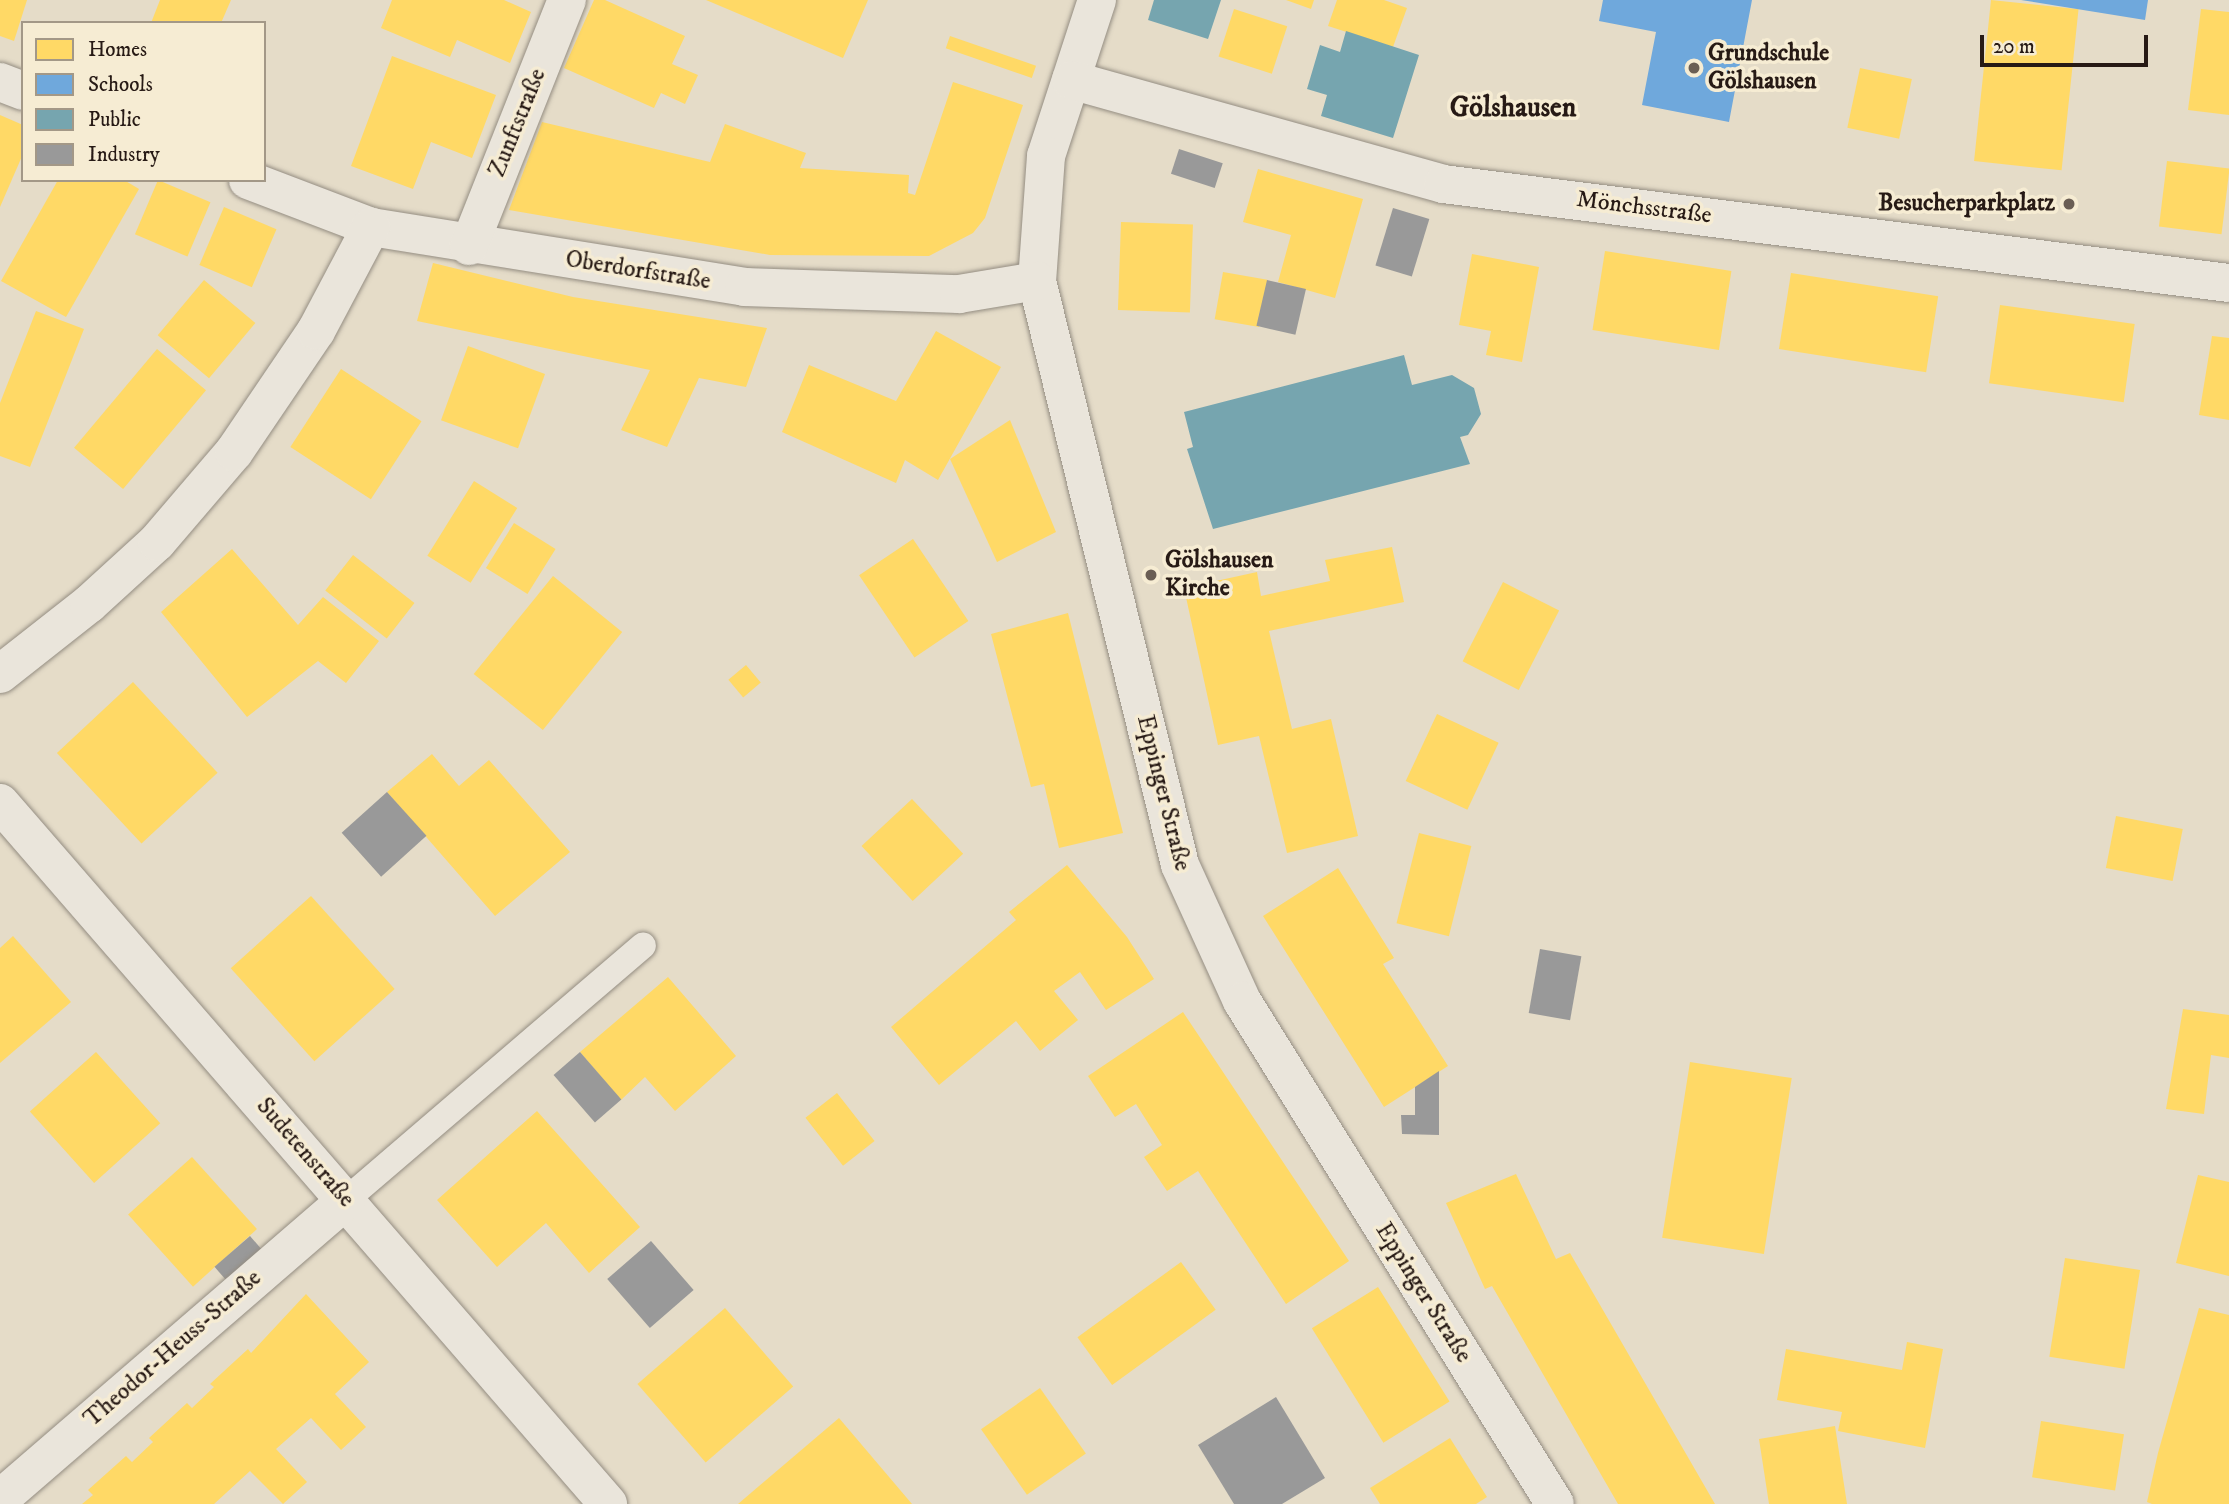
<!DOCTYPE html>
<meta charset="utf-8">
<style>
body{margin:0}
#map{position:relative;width:2229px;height:1504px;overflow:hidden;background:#e5dcc8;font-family:"IM FELL DW Pica",serif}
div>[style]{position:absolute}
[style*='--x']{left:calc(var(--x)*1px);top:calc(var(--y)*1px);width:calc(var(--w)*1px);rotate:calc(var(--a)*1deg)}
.homes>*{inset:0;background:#ffd966;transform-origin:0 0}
.schools>*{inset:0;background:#6fa8dc}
.public>*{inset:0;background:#76a5af}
.industry>*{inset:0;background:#999;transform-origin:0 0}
.roads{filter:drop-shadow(0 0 2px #948d82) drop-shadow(0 0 2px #948d82)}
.lane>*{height:26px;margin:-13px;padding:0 13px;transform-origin:13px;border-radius:13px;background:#eae5db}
.street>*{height:38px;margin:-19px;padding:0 19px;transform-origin:19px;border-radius:19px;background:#eae5db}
.dots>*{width:19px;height:19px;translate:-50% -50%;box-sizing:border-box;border:4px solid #f6ecd3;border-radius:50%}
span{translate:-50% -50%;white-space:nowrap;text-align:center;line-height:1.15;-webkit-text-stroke:7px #f6ecd3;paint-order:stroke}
.poi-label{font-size:24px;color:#271a15;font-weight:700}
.left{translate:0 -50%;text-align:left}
.right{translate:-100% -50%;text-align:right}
.street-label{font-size:24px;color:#271a15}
.quarter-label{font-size:28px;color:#271a15;font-weight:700}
.legend{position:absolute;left:21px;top:21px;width:245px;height:161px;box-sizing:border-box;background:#f6ecd3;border:2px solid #a39887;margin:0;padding:9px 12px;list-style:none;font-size:21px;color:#271a15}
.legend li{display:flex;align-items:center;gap:14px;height:35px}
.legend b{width:35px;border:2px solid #a39887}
.scale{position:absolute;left:1980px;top:35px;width:168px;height:32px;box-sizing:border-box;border:4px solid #271a15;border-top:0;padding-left:9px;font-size:21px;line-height:24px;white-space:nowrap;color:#271a15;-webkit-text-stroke:5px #f6ecd3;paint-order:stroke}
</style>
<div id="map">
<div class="homes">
<div style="clip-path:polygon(0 0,27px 0,14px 41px,0 36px)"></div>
<div style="clip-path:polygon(160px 0,231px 0,221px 23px,151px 23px)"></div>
<div style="clip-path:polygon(392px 0,504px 0,531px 12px,510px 63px,457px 40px,450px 57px,381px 28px)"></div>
<div style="clip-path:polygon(594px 0,605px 0,685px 36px,672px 64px,698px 75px,685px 104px,661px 93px,654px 108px,564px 68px)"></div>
<div style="clip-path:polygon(706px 0,868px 0,843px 58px)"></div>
<div style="clip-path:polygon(1286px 0,1314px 0,1311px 9px)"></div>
<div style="clip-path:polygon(1337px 0,1384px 0,1407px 8px,1393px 47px,1328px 26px)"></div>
<div style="left:1991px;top:0;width:88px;height:162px;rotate:6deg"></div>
<div style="left:1234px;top:9px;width:56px;height:50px;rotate:18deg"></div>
<div style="clip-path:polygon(2201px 9px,2229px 12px,2229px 115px,2188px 110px)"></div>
<div style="left:950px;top:36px;width:91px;height:13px;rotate:19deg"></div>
<div style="clip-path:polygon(392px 56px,496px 95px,472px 158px,431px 142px,413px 189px,351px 166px)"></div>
<div style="left:1860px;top:68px;width:53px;height:61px;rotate:12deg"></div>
<div style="clip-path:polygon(953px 82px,1023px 105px,985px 218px,973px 233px,929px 256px,770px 255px,509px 210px,542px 122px,710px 162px,725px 124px,806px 153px,800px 168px,909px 175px,908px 193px,915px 195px)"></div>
<div style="clip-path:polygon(0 115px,23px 125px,23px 154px,0 207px)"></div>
<div style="left:2167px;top:161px;width:63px;height:66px;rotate:7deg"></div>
<div style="clip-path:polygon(1258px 169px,1363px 199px,1335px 298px,1278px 282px,1291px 235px,1243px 222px)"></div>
<div style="clip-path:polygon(58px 180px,124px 180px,139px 189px,66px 317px,1px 281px)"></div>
<div style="left:158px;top:180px;width:57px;height:59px;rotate:23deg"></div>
<div style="left:224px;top:207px;width:57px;height:63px;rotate:23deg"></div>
<div style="left:1121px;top:222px;width:72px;height:88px;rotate:2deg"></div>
<div style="left:1605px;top:251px;width:128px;height:80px;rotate:9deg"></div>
<div style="clip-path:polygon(1472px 254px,1539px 267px,1522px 362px,1486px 355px,1491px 331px,1459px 325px)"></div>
<div style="clip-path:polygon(433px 263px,573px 297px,767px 328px,746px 387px,699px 378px,667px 447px,621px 430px,650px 370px,417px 321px)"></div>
<div style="left:1223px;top:272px;width:45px;height:48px;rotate:10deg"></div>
<div style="left:1791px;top:273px;width:149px;height:77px;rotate:9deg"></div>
<div style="left:204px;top:280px;width:67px;height:72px;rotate:40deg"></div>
<div style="left:2000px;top:305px;width:136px;height:79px;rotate:8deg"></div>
<div style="clip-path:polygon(36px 311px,84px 329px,30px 467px,0 456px,0 403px)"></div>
<div style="clip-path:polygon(936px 331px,1001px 367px,938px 480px,905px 460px,896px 483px,782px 432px,809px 365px,896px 401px)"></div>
<div style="clip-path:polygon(2212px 336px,2229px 338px,2229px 420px,2199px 415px)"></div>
<div style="left:468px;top:346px;width:82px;height:79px;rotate:20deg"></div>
<div style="left:157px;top:349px;width:64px;height:129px;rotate:40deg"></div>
<div style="left:341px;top:369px;width:96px;height:93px;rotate:33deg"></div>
<div style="clip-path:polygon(1010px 420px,1056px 532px,997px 562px,950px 459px)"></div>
<div style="left:474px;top:481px;width:51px;height:88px;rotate:32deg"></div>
<div style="left:514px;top:523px;width:49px;height:53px;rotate:32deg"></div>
<div style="left:913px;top:539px;width:99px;height:65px;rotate:56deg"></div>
<div style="clip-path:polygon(1392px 547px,1404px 602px,1269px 631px,1292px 729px,1331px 719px,1358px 836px,1287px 853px,1259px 736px,1218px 745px,1184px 588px,1257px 572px,1261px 596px,1330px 581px,1325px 560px)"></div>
<div style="clip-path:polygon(232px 549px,298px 625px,323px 597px,379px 641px,346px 683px,318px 661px,247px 717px,161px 612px)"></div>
<div style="left:353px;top:555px;width:78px;height:45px;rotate:38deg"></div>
<div style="left:553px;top:576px;width:89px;height:126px;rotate:39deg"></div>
<div style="left:1503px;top:582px;width:63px;height:89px;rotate:27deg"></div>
<div style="clip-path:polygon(1068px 613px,1123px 833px,1059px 848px,1044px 784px,1031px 787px,991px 634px)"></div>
<div style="left:746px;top:665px;width:23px;height:23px;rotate:50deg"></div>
<div style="left:133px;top:682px;width:124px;height:104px;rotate:47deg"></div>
<div style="left:1437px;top:714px;width:68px;height:74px;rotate:25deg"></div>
<div style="clip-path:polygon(432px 754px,459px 786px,489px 760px,570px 852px,495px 916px,387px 792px)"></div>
<div style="left:912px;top:799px;width:75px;height:69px;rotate:47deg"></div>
<div style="left:2116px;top:816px;width:68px;height:53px;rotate:11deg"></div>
<div style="left:1419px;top:833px;width:54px;height:93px;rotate:14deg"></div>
<div style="clip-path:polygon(1067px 865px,1127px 937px,1154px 979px,1106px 1010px,1080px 972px,1054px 991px,1078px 1020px,1040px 1051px,1016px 1021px,939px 1085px,891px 1027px,1016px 920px,1009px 912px)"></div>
<div style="clip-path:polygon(1338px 868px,1394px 958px,1383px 964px,1448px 1066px,1384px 1107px,1263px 916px)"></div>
<div style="left:311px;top:896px;width:125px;height:108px;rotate:48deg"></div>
<div style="clip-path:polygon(13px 936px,71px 1002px,0 1063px,0 948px)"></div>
<div style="clip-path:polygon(668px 977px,736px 1056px,675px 1111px,645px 1077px,621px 1100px,580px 1052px)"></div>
<div style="clip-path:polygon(2183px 1009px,2229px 1015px,2229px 1058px,2211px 1055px,2204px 1114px,2166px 1109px)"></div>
<div style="clip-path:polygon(1183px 1012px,1349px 1261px,1286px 1304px,1198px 1171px,1167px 1191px,1144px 1157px,1162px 1145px,1136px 1104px,1115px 1117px,1088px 1076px)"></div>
<div style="left:96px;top:1052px;width:96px;height:89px;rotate:48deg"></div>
<div style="left:1690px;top:1062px;width:103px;height:178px;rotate:9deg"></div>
<div style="left:837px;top:1093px;width:61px;height:40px;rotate:52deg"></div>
<div style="clip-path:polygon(537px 1111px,640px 1227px,589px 1273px,546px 1223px,497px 1267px,437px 1200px)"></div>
<div style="left:192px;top:1157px;width:97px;height:86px;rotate:48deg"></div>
<div style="clip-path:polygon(1516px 1174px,1556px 1259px,1570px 1253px,1715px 1504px,1618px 1504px,1492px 1286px,1485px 1289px,1446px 1203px)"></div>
<div style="clip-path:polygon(2198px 1175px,2229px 1182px,2229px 1276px,2176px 1263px)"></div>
<div style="left:2065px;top:1258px;width:76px;height:100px;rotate:9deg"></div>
<div style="left:1181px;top:1262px;width:59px;height:128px;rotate:54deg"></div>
<div style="left:1378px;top:1287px;width:135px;height:78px;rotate:58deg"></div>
<div style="clip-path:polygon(306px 1294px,369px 1362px,335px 1394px,366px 1427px,341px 1450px,311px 1418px,276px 1449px,307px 1482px,283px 1504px,250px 1471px,214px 1504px,82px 1504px,93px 1495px,88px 1490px,126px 1456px,132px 1462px,153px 1442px,149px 1438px,187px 1403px,192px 1408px,214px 1387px,210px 1384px,248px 1349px,251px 1353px)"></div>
<div style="left:725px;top:1308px;width:104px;height:116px;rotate:49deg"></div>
<div style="clip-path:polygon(2199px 1308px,2229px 1315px,2229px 1504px,2152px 1504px,2147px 1502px,2158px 1453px)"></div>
<div style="clip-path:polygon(1907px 1342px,1943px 1349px,1925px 1448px,1838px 1431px,1842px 1412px,1777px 1400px,1786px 1349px,1902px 1370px)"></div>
<div style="left:1040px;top:1388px;width:80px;height:72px;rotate:55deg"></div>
<div style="clip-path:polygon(839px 1418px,912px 1504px,738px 1504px)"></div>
<div style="left:2041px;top:1421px;width:84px;height:57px;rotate:9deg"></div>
<div style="clip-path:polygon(1835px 1426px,1847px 1504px,1769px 1504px,1759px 1439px)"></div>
<div style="clip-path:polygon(1450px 1438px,1487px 1497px,1476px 1504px,1380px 1504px,1370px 1488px)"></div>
</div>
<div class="schools">
<div style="clip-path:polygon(1603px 0,1752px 0,1729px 122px,1642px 105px,1656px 32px,1599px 21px)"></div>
<div style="clip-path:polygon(2021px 0,2148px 0,2145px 20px)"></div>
</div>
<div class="public">
<div style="clip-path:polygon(1154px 0,1221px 0,1208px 39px,1148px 20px)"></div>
<div style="clip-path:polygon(1346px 31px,1419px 55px,1393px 138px,1321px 116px,1327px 95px,1307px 89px,1320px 45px,1340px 52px)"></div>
<div style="clip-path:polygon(1404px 355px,1412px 385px,1452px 375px,1474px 388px,1481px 414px,1468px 435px,1460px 437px,1470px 464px,1213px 529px,1187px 449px,1193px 447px,1184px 412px)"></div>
</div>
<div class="industry">
<div style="left:1179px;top:149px;width:46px;height:26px;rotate:18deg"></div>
<div style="left:1393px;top:208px;width:38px;height:60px;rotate:17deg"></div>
<div style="left:1267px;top:280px;width:40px;height:47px;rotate:13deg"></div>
<div style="left:387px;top:792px;width:59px;height:61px;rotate:48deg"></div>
<div style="left:1540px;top:949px;width:42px;height:65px;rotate:10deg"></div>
<div style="left:580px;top:1052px;width:63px;height:35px;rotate:49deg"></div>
<div style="clip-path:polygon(1439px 1071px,1439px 1135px,1402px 1134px,1401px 1115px,1415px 1115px,1415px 1087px)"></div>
<div style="left:250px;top:1236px;width:28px;height:47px;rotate:49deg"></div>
<div style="left:651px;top:1241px;width:65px;height:58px;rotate:49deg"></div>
<div style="clip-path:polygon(1276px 1397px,1325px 1478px,1282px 1504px,1234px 1504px,1198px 1445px)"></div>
</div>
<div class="roads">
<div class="lane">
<div style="--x:346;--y:1200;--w:391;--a:-40.6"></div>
</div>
<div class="street">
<div style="--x:1097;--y:0;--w:164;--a:108.1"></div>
<div style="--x:1046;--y:156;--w:125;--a:94.1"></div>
<div style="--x:1037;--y:281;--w:601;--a:76.24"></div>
<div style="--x:1180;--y:865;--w:149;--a:65.5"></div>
<div style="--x:1242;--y:1001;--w:592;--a:58.11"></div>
<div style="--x:1071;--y:80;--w:386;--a:15.6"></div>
<div style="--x:1443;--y:184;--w:792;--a:7.18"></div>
<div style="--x:0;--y:82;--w:25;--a:21"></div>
<div style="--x:248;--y:180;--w:132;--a:20.9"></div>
<div style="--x:371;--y:227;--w:378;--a:9.1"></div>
<div style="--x:744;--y:287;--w:215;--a:1.9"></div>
<div style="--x:959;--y:294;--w:79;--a:-9.5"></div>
<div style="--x:469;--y:246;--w:265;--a:-68.3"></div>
<div style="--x:0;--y:674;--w:113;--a:-38.2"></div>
<div style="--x:89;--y:604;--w:92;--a:-42.4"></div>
<div style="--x:157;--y:542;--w:118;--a:-49.5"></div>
<div style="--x:234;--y:452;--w:146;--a:-55.9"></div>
<div style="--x:316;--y:331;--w:118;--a:-62.1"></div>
<div style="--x:0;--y:803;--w:928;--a:49.06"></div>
<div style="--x:0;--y:1499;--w:457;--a:-40.8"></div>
</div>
</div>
<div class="dots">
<div style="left:1694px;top:68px;background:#6a5e54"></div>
<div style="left:2069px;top:204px;background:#6a5e54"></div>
<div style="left:1151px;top:575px;background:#6a5e54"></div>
</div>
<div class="poi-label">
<span class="left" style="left:1708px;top:68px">Grundschule<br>Gölshausen</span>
<span class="right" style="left:2055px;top:204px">Besucherparkplatz</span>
<span class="left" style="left:1165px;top:575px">Gölshausen<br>Kirche</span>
</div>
<div class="street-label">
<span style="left:518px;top:123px;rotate:-68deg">Zunftstraße</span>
<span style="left:1644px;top:208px;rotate:7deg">Mönchsstraße</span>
<span style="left:638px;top:271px;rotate:9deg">Oberdorfstraße</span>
<span style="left:1163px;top:793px;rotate:76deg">Eppinger Straße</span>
<span style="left:305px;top:1153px;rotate:49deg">Sudetenstraße</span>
<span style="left:1423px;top:1293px;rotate:58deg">Eppinger Straße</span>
<span style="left:173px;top:1349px;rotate:-41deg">Theodor-Heuss-Straße</span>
</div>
<div class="quarter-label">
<span style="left:1513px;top:108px">Gölshausen</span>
</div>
<ul class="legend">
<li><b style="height:19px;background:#ffd966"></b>Homes</li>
<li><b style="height:19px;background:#6fa8dc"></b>Schools</li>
<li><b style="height:19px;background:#76a5af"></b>Public</li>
<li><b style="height:19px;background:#999"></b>Industry</li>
</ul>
<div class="scale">20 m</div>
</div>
